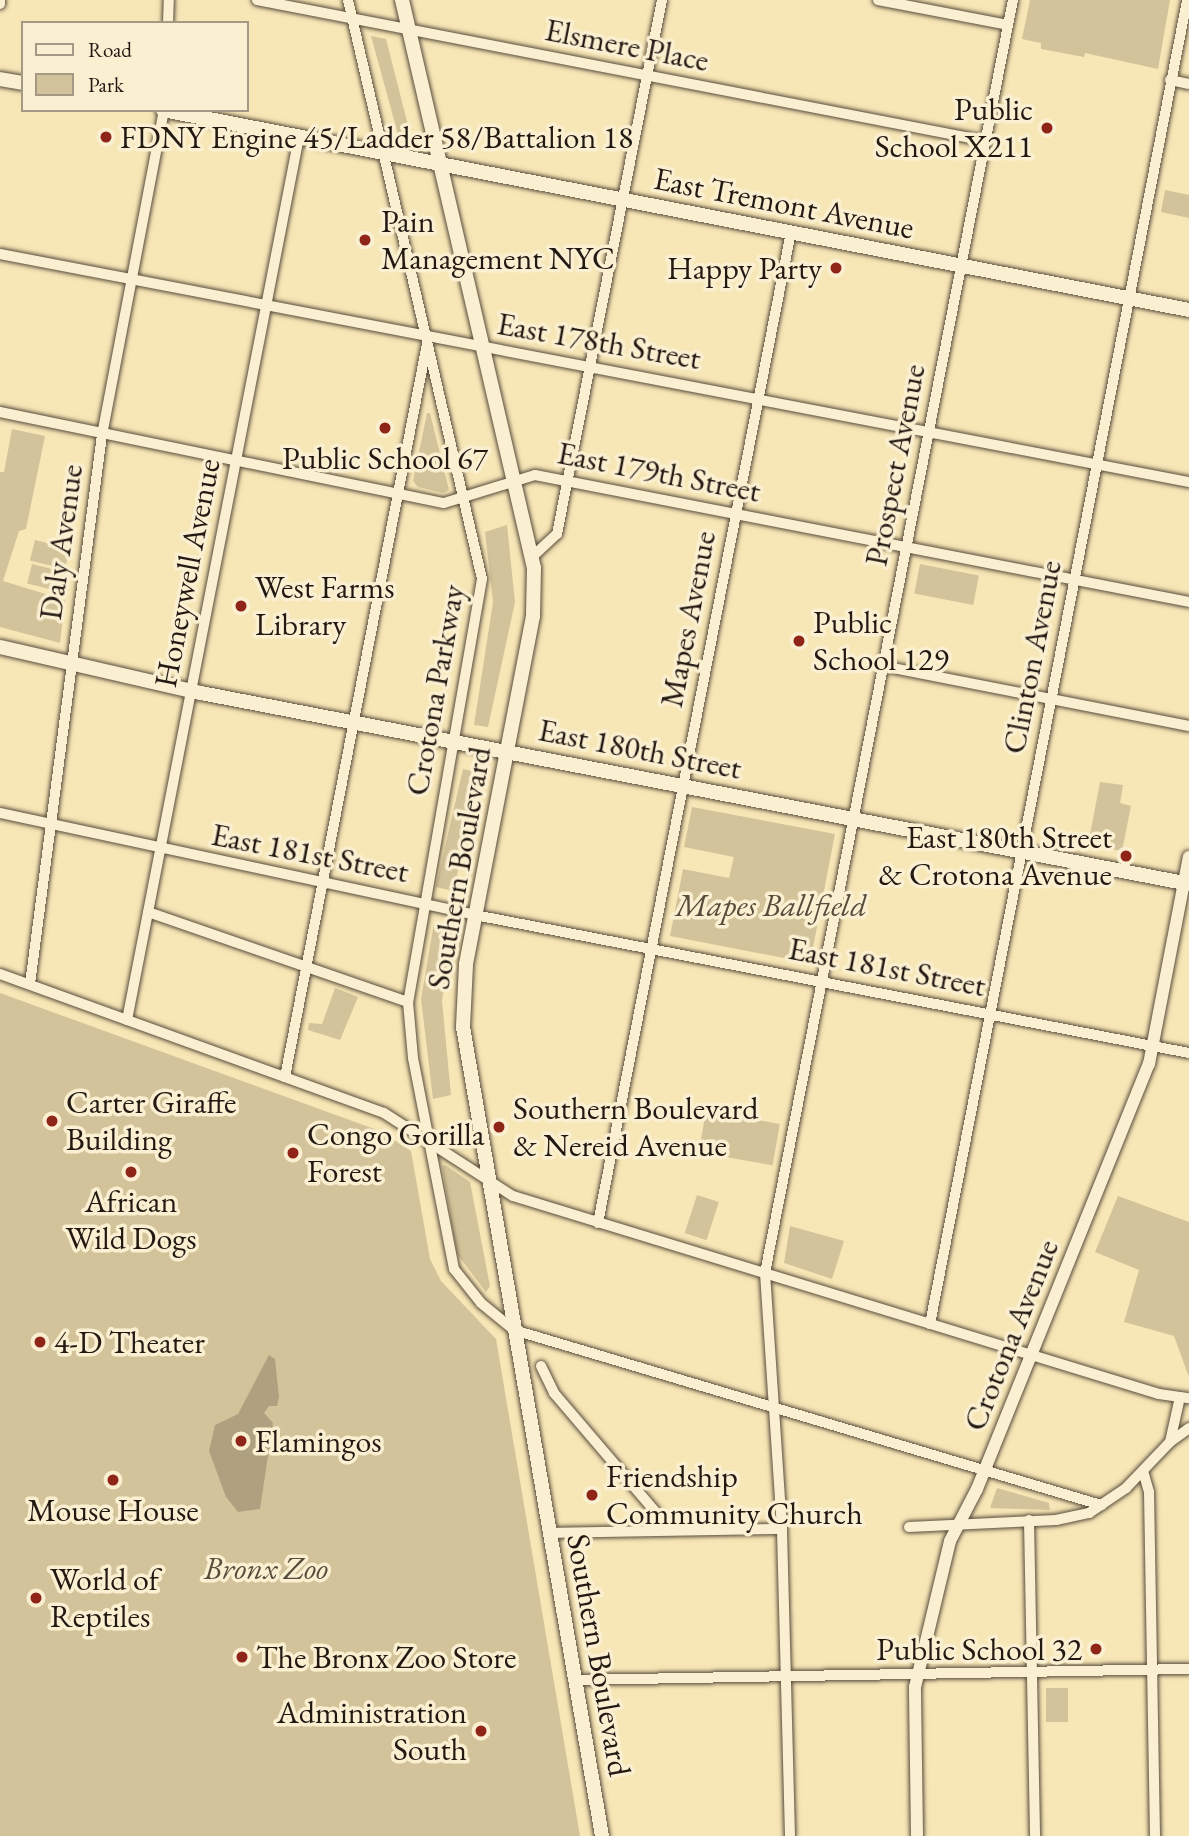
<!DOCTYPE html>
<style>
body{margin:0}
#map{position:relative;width:1189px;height:1836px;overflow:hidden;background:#f7e6b6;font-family:"EB Garamond",serif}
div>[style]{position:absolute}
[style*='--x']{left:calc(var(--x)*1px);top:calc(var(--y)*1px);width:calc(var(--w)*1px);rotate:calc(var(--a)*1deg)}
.green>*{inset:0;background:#d3c39a;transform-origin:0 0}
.water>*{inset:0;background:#afa07f}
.roads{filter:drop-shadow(0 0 2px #584c3c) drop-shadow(0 0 2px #584c3c)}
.minor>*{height:10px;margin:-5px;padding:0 5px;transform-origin:5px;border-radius:5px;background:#faefd0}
.tertiary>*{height:12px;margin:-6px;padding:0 6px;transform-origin:6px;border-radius:6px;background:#faefd0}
.secondary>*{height:14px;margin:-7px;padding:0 7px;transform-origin:7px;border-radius:7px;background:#faefd0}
.dots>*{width:19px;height:19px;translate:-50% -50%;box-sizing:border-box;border:4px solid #faefd0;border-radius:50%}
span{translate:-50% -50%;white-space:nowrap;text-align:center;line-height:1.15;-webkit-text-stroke:7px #faefd0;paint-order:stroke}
.street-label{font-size:32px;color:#231913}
.poi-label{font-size:32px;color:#231913}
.right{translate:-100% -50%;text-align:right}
.left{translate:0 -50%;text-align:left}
.park-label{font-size:32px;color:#584c3c;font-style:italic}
.legend{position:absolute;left:21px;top:21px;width:228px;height:91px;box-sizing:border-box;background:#faefd0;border:2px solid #a49984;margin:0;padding:9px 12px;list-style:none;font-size:21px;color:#231913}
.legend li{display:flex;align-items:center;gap:14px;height:35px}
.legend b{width:35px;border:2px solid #a49984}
</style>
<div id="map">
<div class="green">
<div style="clip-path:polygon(1030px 0,1170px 0,1158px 69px,1085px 53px,1084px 57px,1041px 49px,1041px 43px,1022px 39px)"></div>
<div style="clip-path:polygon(371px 36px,386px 39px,411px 137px,399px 138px)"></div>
<div style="clip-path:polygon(1165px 190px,1189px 195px,1189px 218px,1161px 212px)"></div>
<div style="clip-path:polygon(427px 413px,430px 413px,449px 490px,443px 493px,418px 487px,413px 481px)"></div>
<div style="clip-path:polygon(12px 429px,45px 436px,26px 529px,19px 531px,3px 581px,65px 600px,60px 643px,0 627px,0 472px,4px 472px)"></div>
<div style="clip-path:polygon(507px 525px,515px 602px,488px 727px,474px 725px,493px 602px,485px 532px)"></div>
<div style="left:35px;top:540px;width:36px;height:21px;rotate:14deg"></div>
<div style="left:32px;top:564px;width:36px;height:20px;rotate:14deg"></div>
<div style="left:920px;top:564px;width:60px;height:30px;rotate:11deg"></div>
<div style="left:463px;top:769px;width:18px;height:121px;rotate:13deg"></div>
<div style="clip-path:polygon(1100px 782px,1123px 785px,1120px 803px,1131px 806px,1122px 851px,1088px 845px)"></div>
<div style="clip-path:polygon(692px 807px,835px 834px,810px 963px,670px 936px,683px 869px,729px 878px,734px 857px,684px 847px)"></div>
<div style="clip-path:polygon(434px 923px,453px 926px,442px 1001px,451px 1095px,433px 1099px,421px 999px)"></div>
<div style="clip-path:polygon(335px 988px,358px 997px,340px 1040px,308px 1030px,309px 1023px,322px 1024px)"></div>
<div style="clip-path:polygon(0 993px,380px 1131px,411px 1151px,430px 1259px,441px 1281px,496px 1339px,580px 1836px,0 1836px)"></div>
<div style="left:706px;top:1111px;width:75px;height:42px;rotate:10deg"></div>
<div style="clip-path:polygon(445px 1165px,470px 1182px,490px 1286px,486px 1292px,457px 1254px,442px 1166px)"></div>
<div style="left:697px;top:1195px;width:23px;height:40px;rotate:18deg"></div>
<div style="clip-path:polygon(1118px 1196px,1189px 1222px,1189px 1377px,1174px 1336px,1124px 1322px,1139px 1270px,1095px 1252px)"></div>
<div style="clip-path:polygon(790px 1226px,844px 1241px,832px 1279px,784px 1263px)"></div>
<div style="clip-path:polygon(997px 1488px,1049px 1503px,1050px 1510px,990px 1508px)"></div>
<div style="left:1046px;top:1688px;width:22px;height:34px"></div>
</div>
<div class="water">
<div style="clip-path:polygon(269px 1355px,275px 1359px,279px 1397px,277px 1406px,269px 1406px,264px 1413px,273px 1423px,260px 1509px,238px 1512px,226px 1497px,209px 1451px,215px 1425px,238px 1414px)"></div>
</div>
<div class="roads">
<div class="minor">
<div style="--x:257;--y:0;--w:743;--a:10.95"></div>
<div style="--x:348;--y:0;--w:594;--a:76.97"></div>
<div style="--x:482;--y:579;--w:429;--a:99.9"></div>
<div style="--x:408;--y:1002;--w:56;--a:84.9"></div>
<div style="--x:413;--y:1058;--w:215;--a:79"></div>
<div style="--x:454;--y:1269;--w:43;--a:51.5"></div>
<div style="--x:481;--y:1303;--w:43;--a:39.3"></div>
<div style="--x:514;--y:1330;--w:613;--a:16.6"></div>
<div style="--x:878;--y:0;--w:132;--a:10.9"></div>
<div style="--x:0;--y:4;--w:4;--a:-90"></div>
<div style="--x:168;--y:23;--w:23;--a:-88"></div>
<div style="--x:1170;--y:80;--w:19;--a:12"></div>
<div style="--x:0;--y:254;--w:1211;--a:10.86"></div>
<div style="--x:0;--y:412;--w:453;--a:11.6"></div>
<div style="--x:444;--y:503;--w:95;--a:-17.1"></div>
<div style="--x:535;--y:475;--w:666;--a:10.99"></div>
<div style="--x:532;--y:557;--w:34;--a:-43"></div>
<div style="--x:557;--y:534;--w:544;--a:-78.88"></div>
<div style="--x:883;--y:666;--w:312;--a:11.1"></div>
<div style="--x:0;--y:813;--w:486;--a:12.1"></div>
<div style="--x:475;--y:915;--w:727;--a:10.94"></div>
<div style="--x:148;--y:912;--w:275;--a:19.1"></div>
<div style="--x:0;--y:974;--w:408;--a:19.9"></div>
<div style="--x:384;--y:1113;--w:153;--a:32.8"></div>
<div style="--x:513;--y:1196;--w:676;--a:17.04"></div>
<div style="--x:1159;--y:1394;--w:30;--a:8"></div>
<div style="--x:30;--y:984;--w:554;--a:-82.53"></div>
<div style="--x:102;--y:435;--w:331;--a:-79.2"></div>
<div style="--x:127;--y:1020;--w:900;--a:-78.98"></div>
<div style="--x:285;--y:1077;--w:747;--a:-79.04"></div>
<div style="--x:598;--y:1223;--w:1010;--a:-78.98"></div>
<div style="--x:930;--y:1324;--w:1349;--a:-79.01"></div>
<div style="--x:541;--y:1366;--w:30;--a:64"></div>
<div style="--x:554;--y:1393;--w:180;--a:49.5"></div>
<div style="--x:1170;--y:1442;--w:24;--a:-36"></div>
<div style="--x:1143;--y:1471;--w:22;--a:74"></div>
<div style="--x:1149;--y:1492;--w:344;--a:89"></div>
<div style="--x:1029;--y:1520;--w:316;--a:88.9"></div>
<div style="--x:909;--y:1527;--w:147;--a:-2.7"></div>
<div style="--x:1056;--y:1520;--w:34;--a:-12"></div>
<div style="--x:1089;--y:1513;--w:45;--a:-34"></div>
<div style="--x:1126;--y:1488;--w:64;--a:-46.3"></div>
<div style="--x:1170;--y:1442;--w:46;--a:-77.5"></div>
<div style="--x:549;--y:1533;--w:233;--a:-1"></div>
<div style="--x:575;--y:1680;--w:614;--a:-1.03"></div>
<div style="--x:790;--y:1836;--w:307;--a:-91.5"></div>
<div style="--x:782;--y:1529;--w:257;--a:-93.8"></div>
<div style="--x:765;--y:1273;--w:1297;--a:-78.98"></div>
</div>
<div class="tertiary">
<div style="--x:917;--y:1836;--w:149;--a:-90.8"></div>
<div style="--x:915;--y:1687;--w:150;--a:-76.5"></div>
<div style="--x:950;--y:1541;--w:59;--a:-62.6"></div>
<div style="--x:977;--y:1489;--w:458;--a:-68"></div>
<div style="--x:1149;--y:1064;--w:211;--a:-79.1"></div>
</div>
<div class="secondary">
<div style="--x:402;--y:0;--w:583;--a:76.92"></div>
<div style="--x:534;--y:568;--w:48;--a:91.2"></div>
<div style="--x:533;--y:616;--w:355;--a:100.9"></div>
<div style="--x:466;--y:965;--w:62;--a:92.8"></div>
<div style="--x:463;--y:1027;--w:821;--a:80.25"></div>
<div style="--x:0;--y:79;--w:23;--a:10"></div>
<div style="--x:163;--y:110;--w:1045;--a:11.03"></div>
<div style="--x:0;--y:647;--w:206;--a:12.9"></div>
<div style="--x:201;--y:693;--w:1006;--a:10.94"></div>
</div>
</div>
<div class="dots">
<div style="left:1047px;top:128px;background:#8f2418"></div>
<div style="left:106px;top:137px;background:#8f2418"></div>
<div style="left:365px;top:240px;background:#8f2418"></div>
<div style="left:836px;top:268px;background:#8f2418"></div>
<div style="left:385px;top:428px;background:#8f2418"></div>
<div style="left:241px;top:606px;background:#8f2418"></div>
<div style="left:799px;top:641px;background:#8f2418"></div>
<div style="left:1126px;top:856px;background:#8f2418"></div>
<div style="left:52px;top:1121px;background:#8f2418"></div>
<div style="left:499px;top:1127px;background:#8f2418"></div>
<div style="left:293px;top:1153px;background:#8f2418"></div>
<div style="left:131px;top:1172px;background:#8f2418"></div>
<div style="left:40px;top:1342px;background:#8f2418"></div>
<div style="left:241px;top:1441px;background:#8f2418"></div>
<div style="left:113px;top:1480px;background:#8f2418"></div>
<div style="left:592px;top:1495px;background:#8f2418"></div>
<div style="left:36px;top:1598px;background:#8f2418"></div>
<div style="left:1096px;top:1649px;background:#8f2418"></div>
<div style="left:242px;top:1657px;background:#8f2418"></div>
<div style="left:481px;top:1731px;background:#8f2418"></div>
</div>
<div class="street-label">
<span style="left:627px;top:45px;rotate:11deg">Elsmere Place</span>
<span style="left:784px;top:203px;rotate:11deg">East Tremont Avenue</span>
<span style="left:599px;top:341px;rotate:10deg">East 178th Street</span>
<span style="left:895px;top:465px;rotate:-79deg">Prospect Avenue</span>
<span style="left:659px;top:472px;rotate:11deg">East 179th Street</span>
<span style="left:61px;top:542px;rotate:-82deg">Daly Avenue</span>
<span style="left:187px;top:573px;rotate:-79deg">Honeywell Avenue</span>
<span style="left:688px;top:619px;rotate:-79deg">Mapes Avenue</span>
<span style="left:1032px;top:657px;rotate:-79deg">Clinton Avenue</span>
<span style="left:435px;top:690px;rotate:-80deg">Crotona Parkway</span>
<span style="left:640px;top:749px;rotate:11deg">East 180th Street</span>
<span style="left:310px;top:853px;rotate:11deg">East 181st Street</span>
<span style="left:459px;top:868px;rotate:-80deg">Southern Boulevard</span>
<span style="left:887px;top:967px;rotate:11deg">East 181st Street</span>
<span style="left:1011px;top:1335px;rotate:-68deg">Crotona Avenue</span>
<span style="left:599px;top:1655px;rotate:80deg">Southern Boulevard</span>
</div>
<div class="poi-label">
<span class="right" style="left:1033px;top:128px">Public<br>School X211</span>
<span class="left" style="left:120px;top:137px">FDNY Engine 45/Ladder 58/Battalion 18</span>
<span class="left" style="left:381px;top:240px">Pain<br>Management NYC</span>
<span class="right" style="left:822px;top:268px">Happy Party</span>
<span style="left:385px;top:458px">Public School 67</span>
<span class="left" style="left:255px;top:606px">West Farms<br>Library</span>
<span class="left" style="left:813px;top:641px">Public<br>School 129</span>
<span class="right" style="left:1112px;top:856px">East 180th Street<br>&amp; Crotona Avenue</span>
<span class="left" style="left:66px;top:1121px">Carter Giraffe<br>Building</span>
<span class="left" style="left:513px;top:1127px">Southern Boulevard<br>&amp; Nereid Avenue</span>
<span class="left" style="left:307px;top:1153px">Congo Gorilla<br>Forest</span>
<span style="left:131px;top:1220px">African<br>Wild Dogs</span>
<span class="left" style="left:54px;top:1342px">4-D Theater</span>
<span class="left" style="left:255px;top:1441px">Flamingos</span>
<span class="left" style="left:606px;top:1495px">Friendship<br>Community Church</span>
<span style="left:113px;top:1510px">Mouse House</span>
<span class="left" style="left:50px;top:1598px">World of<br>Reptiles</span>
<span class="right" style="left:1082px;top:1649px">Public School 32</span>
<span class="left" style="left:256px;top:1657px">The Bronx Zoo Store</span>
<span class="right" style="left:467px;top:1731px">Administration<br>South</span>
</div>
<div class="park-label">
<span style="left:771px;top:905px">Mapes Ballfield</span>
<span style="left:266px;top:1568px">Bronx Zoo</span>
</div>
<ul class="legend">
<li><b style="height:9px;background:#faefd0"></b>Road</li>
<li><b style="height:19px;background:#d3c39a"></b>Park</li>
</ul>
</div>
